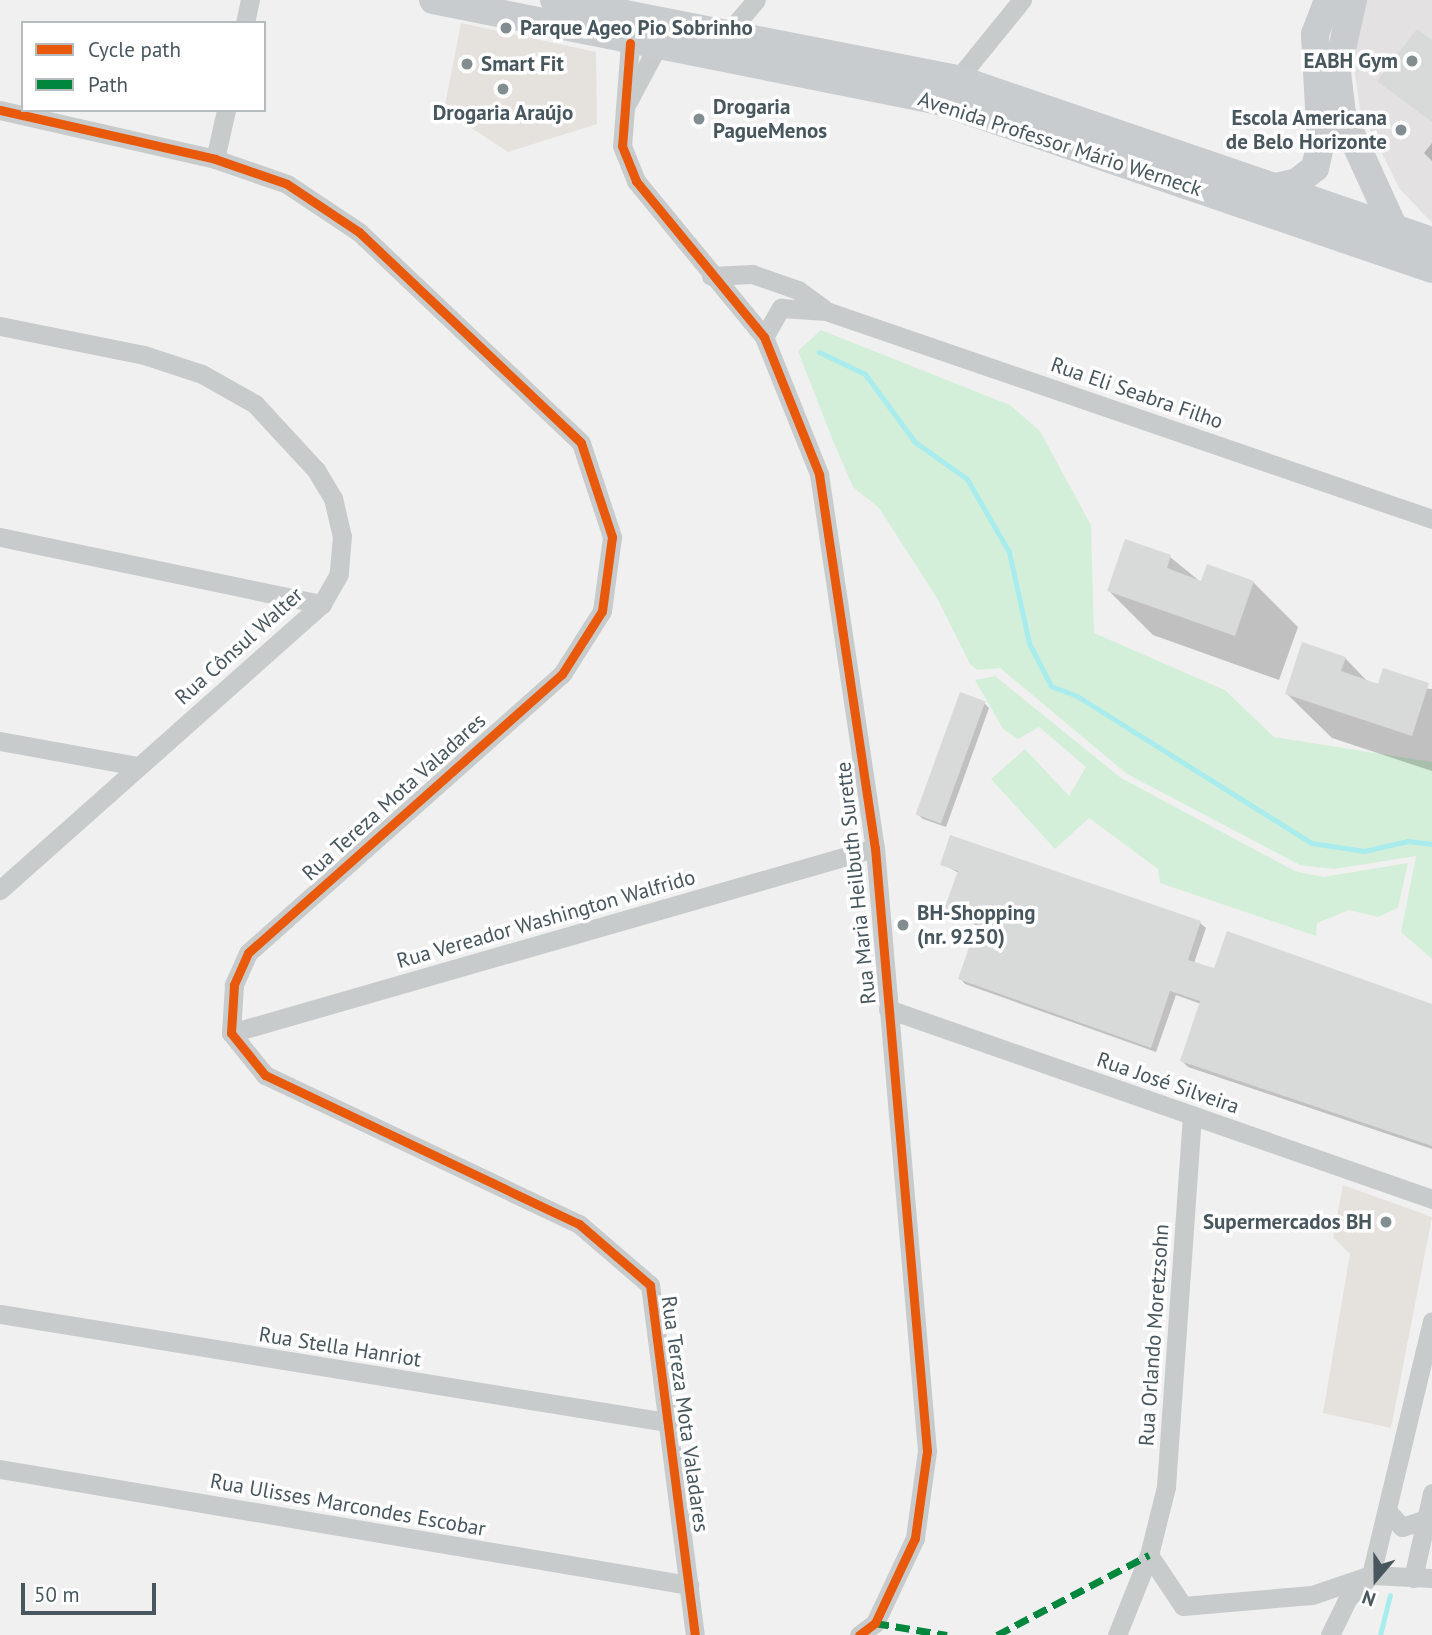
<!DOCTYPE html>
<meta charset="utf-8">
<style>
body{margin:0}
#map{position:relative;width:1432px;height:1635px;overflow:hidden;background:#f1f0f0;font-family:"PT Sans",sans-serif}
div>[style]{position:absolute}
[style*='--x']{left:calc(var(--x)*1px);top:calc(var(--y)*1px);width:calc(var(--w)*1px);rotate:calc(var(--a)*1deg)}
.commercial>*{inset:0;background:#e5e2de}
.education>*{inset:0;background:#e3e1e2}
.green>*{inset:0;background:#d4efd9}
.shadow>*{inset:0;background:#0003}
.stream>*{height:5px;margin:-2.5px;padding:0 2.5px;transform-origin:2.5px;border-radius:2.5px;background:#a9eced}
.building>*{inset:0;background:#d8d9d9;transform-origin:0 0}
.street>*{height:19px;margin:-9.5px;padding:0 9.5px;transform-origin:9.5px;border-radius:9.5px;background:#c8cbcc}
.secondary>*{height:28px;margin:-14px;padding:0 14px;transform-origin:14px;border-radius:14px;background:#c8ccce}
.quiet>*{height:7px;margin-top:-3.5px;transform-origin:0;background:repeating-linear-gradient(90deg,#00873e 0 14px,transparent 0 21px)}
.cycleway>*{height:9px;margin:-4.5px;padding:0 4.5px;transform-origin:4.5px;border-radius:4.5px;background:#e8590c}
.dots>*{width:19px;height:19px;translate:-50% -50%;box-sizing:border-box;border:4px solid #fff;border-radius:50%}
span{translate:-50% -50%;white-space:nowrap;text-align:center;line-height:1.15;-webkit-text-stroke:7px #fff;paint-order:stroke}
.poi-label{font-size:21px;color:#47575d;font-weight:700}
.left{translate:0 -50%;text-align:left}
.right{translate:-100% -50%;text-align:right}
.street-label{font-size:21px;color:#47575d}
.legend{position:absolute;left:21px;top:21px;width:245px;height:91px;box-sizing:border-box;background:#fff;border:2px solid #b5bcbe;margin:0;padding:9px 12px;list-style:none;font-size:21px;color:#47575d}
.legend li{display:flex;align-items:center;gap:14px;height:35px}
.legend b{width:35px;border:2px solid #b5bcbe}
.north{position:absolute;left:1341px;top:1544px;width:70px;height:70px;-webkit-text-stroke:5px #fff;paint-order:stroke;rotate:200deg;font-size:19px;font-weight:700;line-height:28px;text-align:center;color:#47575d}
.north::after{content:'';display:block;margin:auto;width:24px;height:32px;background:#47575d;clip-path:polygon(50% 0,100% 100%,50% 72%,0 100%)}
.scale{position:absolute;left:21px;top:1583px;width:135px;height:32px;box-sizing:border-box;border:4px solid #47575d;border-top:0;padding-left:9px;font-size:21px;line-height:24px;white-space:nowrap;color:#47575d;-webkit-text-stroke:5px #fff;paint-order:stroke}
</style>
<div id="map">
<div class="commercial">
<div style="clip-path:polygon(461px 23px,596px 52px,597px 124px,508px 152px,444px 110px)"></div>
<div style="clip-path:polygon(1343px 1185px,1432px 1217px,1391px 1428px,1323px 1413px,1350px 1254px,1333px 1237px)"></div>
</div>
<div class="education">
<div style="clip-path:polygon(1365px 0,1432px 0,1432px 223px,1399px 188px,1360px 109px,1353px 61px)"></div>
</div>
<div class="green">
<div style="clip-path:polygon(821px 330px,1010px 405px,1040px 431px,1091px 525px,1094px 633px,1225px 690px,1274px 737px,1432px 762px,1432px 959px,1401px 932px,1416px 856px,1334px 869px,1300px 865px,1127px 774px,1000px 668px,977px 670px,970px 664px,937px 598px,879px 508px,853px 487px,833px 441px,798px 351px)"></div>
<div style="clip-path:polygon(995px 676px,1121px 778px,1295px 871px,1323px 877px,1408px 863px,1398px 908px,1378px 917px,1349px 910px,1317px 923px,1316px 936px,1160px 883px,1158px 869px,1089px 818px,1055px 849px,991px 779px,1025px 749px,1069px 796px,1086px 767px,1039px 727px,1018px 739px,1003px 729px,975px 680px)"></div>
</div>
<div class="shadow">
<div style="clip-path:polygon(1432px 143px,1432px 161px,1424px 153px)"></div>
<div style="clip-path:polygon(1170px 557px,1202px 583px,1253px 582px,1298px 627px,1279px 680px,1153px 635px,1109px 591px)"></div>
<div style="clip-path:polygon(1345px 658px,1369px 683px,1432px 689px,1432px 771px,1332px 738px,1287px 694px)"></div>
<div style="clip-path:polygon(984px 703px,989px 708px,946px 827px,923px 819px,917px 814px)"></div>
<div style="clip-path:polygon(942px 864px,1200px 923px,1206px 928px,1194px 963px,1215px 971px,1432px 1006px,1432px 1149px,1188px 1067px,1182px 1061px,1201px 1004px,1176px 995px,1156px 1052px,965px 984px,960px 978px,978px 926px,945px 912px,959px 873px)"></div>
</div>
<div class="stream">
<div style="--x:819;--y:352;--w:51;--a:25.6"></div>
<div style="--x:865;--y:374;--w:84;--a:53.7"></div>
<div style="--x:915;--y:442;--w:64;--a:35.4"></div>
<div style="--x:967;--y:479;--w:84;--a:60.1"></div>
<div style="--x:1009;--y:552;--w:93;--a:77.6"></div>
<div style="--x:1029;--y:643;--w:48;--a:62.9"></div>
<div style="--x:1051;--y:686;--w:28;--a:21"></div>
<div style="--x:1077;--y:696;--w:276;--a:32.1"></div>
<div style="--x:1311;--y:843;--w:54;--a:8.6"></div>
<div style="--x:1364;--y:851;--w:45;--a:-12.8"></div>
<div style="--x:1408;--y:841;--w:24;--a:7"></div>
<div style="--x:1380;--y:1635;--w:41;--a:-76"></div>
</div>
<div class="building">
<div style="clip-path:polygon(1417px 29px,1432px 40px,1432px 122px,1377px 81px)"></div>
<div style="clip-path:polygon(1125px 539px,1171px 555px,1167px 568px,1201px 581px,1207px 564px,1254px 581px,1235px 636px,1107px 591px)"></div>
<div style="clip-path:polygon(1302px 642px,1346px 657px,1341px 671px,1378px 684px,1383px 668px,1429px 683px,1412px 736px,1285px 694px)"></div>
<div style="left:960px;top:692px;width:27px;height:130px;rotate:20deg"></div>
<div style="clip-path:polygon(950px 835px,1201px 921px,1188px 960px,1214px 968px,1227px 931px,1432px 1004px,1432px 1146px,1180px 1061px,1200px 1001px,1170px 991px,1151px 1048px,958px 979px,977px 924px,943px 912px,958px 871px,940px 865px)"></div>
</div>
<div class="street">
<div style="--x:245;--y:23;--w:24;--a:-78"></div>
<div style="--x:728;--y:33;--w:43;--a:-49.7"></div>
<div style="--x:630;--y:43;--w:103;--a:94.4"></div>
<div style="--x:622;--y:146;--w:38;--a:68"></div>
<div style="--x:636;--y:181;--w:202;--a:50.6"></div>
<div style="--x:764;--y:337;--w:148;--a:68.1"></div>
<div style="--x:819;--y:474;--w:378;--a:81.5"></div>
<div style="--x:875;--y:848;--w:605;--a:85.07"></div>
<div style="--x:927;--y:1451;--w:88;--a:97.9"></div>
<div style="--x:915;--y:1538;--w:94;--a:115.2"></div>
<div style="--x:875;--y:1623;--w:20;--a:143"></div>
<div style="--x:952;--y:86;--w:111;--a:-50.9"></div>
<div style="--x:626;--y:105;--w:78;--a:-61.8"></div>
<div style="--x:0;--y:110;--w:221;--a:12.8"></div>
<div style="--x:215;--y:159;--w:76;--a:19.1"></div>
<div style="--x:287;--y:184;--w:87;--a:33.7"></div>
<div style="--x:359;--y:232;--w:306;--a:43.5"></div>
<div style="--x:581;--y:443;--w:99;--a:71.7"></div>
<div style="--x:612;--y:537;--w:75;--a:97.7"></div>
<div style="--x:602;--y:611;--w:75;--a:122.4"></div>
<div style="--x:562;--y:674;--w:420;--a:138.4"></div>
<div style="--x:248;--y:953;--w:35;--a:114"></div>
<div style="--x:234;--y:985;--w:48;--a:93.6"></div>
<div style="--x:231;--y:1033;--w:54;--a:51"></div>
<div style="--x:265;--y:1075;--w:348;--a:25.4"></div>
<div style="--x:579;--y:1224;--w:94;--a:40.7"></div>
<div style="--x:650;--y:1285;--w:353;--a:82.7"></div>
<div style="--x:215;--y:159;--w:50;--a:-77.3"></div>
<div style="--x:711;--y:276;--w:41;--a:-2.8"></div>
<div style="--x:752;--y:274;--w:49;--a:19.2"></div>
<div style="--x:798;--y:290;--w:31;--a:36"></div>
<div style="--x:0;--y:326;--w:147;--a:11.4"></div>
<div style="--x:144;--y:355;--w:61;--a:18.1"></div>
<div style="--x:202;--y:374;--w:61;--a:29.5"></div>
<div style="--x:255;--y:404;--w:90;--a:47.3"></div>
<div style="--x:316;--y:470;--w:33;--a:59"></div>
<div style="--x:333;--y:498;--w:39;--a:77"></div>
<div style="--x:342;--y:536;--w:38;--a:95"></div>
<div style="--x:339;--y:574;--w:34;--a:120"></div>
<div style="--x:322;--y:604;--w:431;--a:138.4"></div>
<div style="--x:764;--y:337;--w:34;--a:-60"></div>
<div style="--x:781;--y:308;--w:45;--a:3.8"></div>
<div style="--x:826;--y:311;--w:641;--a:18.94"></div>
<div style="--x:0;--y:537;--w:329;--a:11.8"></div>
<div style="--x:0;--y:741;--w:140;--a:10.3"></div>
<div style="--x:888;--y:1009;--w:576;--a:19.25"></div>
<div style="--x:231;--y:1033;--w:670;--a:-16.03"></div>
<div style="--x:0;--y:1314;--w:681;--a:9.21"></div>
<div style="--x:0;--y:1469;--w:699;--a:9.56"></div>
<div style="--x:1387;--y:1511;--w:22;--a:47"></div>
<div style="--x:1402;--y:1527;--w:23;--a:-18"></div>
<div style="--x:1149;--y:1555;--w:61;--a:56.3"></div>
<div style="--x:1183;--y:1606;--w:129;--a:-4.9"></div>
<div style="--x:1312;--y:1595;--w:62;--a:-18.7"></div>
<div style="--x:1371;--y:1575;--w:61;--a:2.8"></div>
<div style="--x:1413;--y:1578;--w:87;--a:-77.4"></div>
<div style="--x:1117;--y:1635;--w:86;--a:-68.2"></div>
<div style="--x:1149;--y:1555;--w:70;--a:-76"></div>
<div style="--x:1166;--y:1487;--w:373;--a:-86"></div>
<div style="--x:1330;--y:1635;--w:41;--a:-64.1"></div>
<div style="--x:1348;--y:1598;--w:33;--a:-45"></div>
<div style="--x:1371;--y:1575;--w:261;--a:-76.5"></div>
</div>
<div class="secondary">
<div style="--x:433;--y:0;--w:516;--a:11.29"></div>
<div style="--x:939;--y:101;--w:521;--a:18.82"></div>
<div style="--x:554;--y:0;--w:412;--a:11.1"></div>
<div style="--x:958;--y:79;--w:501;--a:18.87"></div>
<div style="--x:1353;--y:0;--w:73;--a:102.7"></div>
<div style="--x:1337;--y:71;--w:43;--a:83.4"></div>
<div style="--x:1342;--y:114;--w:125;--a:65.5"></div>
<div style="--x:1276;--y:187;--w:22;--a:-13"></div>
<div style="--x:1297;--y:182;--w:23;--a:-38"></div>
<div style="--x:1315;--y:168;--w:26;--a:-77"></div>
<div style="--x:1321;--y:143;--w:109;--a:-93.2"></div>
<div style="--x:1315;--y:34;--w:36;--a:-69"></div>
</div>
<div class="quiet">
<div style="--x:875;--y:1623;--w:73;--a:9.5"></div>
<div style="--x:997;--y:1635;--w:172;--a:-27.8"></div>
</div>
<div class="cycleway">
<div style="--x:630;--y:43;--w:103;--a:94.4"></div>
<div style="--x:622;--y:146;--w:38;--a:68"></div>
<div style="--x:636;--y:181;--w:202;--a:50.6"></div>
<div style="--x:764;--y:337;--w:148;--a:68.1"></div>
<div style="--x:819;--y:474;--w:378;--a:81.5"></div>
<div style="--x:875;--y:848;--w:605;--a:85.07"></div>
<div style="--x:927;--y:1451;--w:88;--a:97.9"></div>
<div style="--x:915;--y:1538;--w:94;--a:115.2"></div>
<div style="--x:875;--y:1623;--w:20;--a:143"></div>
<div style="--x:0;--y:110;--w:221;--a:12.8"></div>
<div style="--x:215;--y:159;--w:76;--a:19.1"></div>
<div style="--x:287;--y:184;--w:87;--a:33.7"></div>
<div style="--x:359;--y:232;--w:306;--a:43.5"></div>
<div style="--x:581;--y:443;--w:99;--a:71.7"></div>
<div style="--x:612;--y:537;--w:75;--a:97.7"></div>
<div style="--x:602;--y:611;--w:75;--a:122.4"></div>
<div style="--x:562;--y:674;--w:420;--a:138.4"></div>
<div style="--x:248;--y:953;--w:35;--a:114"></div>
<div style="--x:234;--y:985;--w:48;--a:93.6"></div>
<div style="--x:231;--y:1033;--w:54;--a:51"></div>
<div style="--x:265;--y:1075;--w:348;--a:25.4"></div>
<div style="--x:579;--y:1224;--w:94;--a:40.7"></div>
<div style="--x:650;--y:1285;--w:353;--a:82.7"></div>
</div>
<div class="dots">
<div style="left:506px;top:28px;background:#828d90"></div>
<div style="left:1412px;top:61px;background:#828d90"></div>
<div style="left:467px;top:64px;background:#828d90"></div>
<div style="left:503px;top:89px;background:#828d90"></div>
<div style="left:699px;top:119px;background:#828d90"></div>
<div style="left:1401px;top:130px;background:#828d90"></div>
<div style="left:903px;top:925px;background:#828d90"></div>
<div style="left:1386px;top:1222px;background:#828d90"></div>
</div>
<div class="poi-label">
<span class="left" style="left:520px;top:28px">Parque Ageo Pio Sobrinho</span>
<span class="right" style="left:1398px;top:61px">EABH Gym</span>
<span class="left" style="left:481px;top:64px">Smart Fit</span>
<span class="left" style="left:713px;top:119px">Drogaria<br>PagueMenos</span>
<span style="left:503px;top:113px">Drogaria Araújo</span>
<span class="right" style="left:1387px;top:130px">Escola Americana<br>de Belo Horizonte</span>
<span class="left" style="left:917px;top:925px">BH-Shopping<br>(nr. 9250)</span>
<span class="right" style="left:1372px;top:1222px">Supermercados BH</span>
</div>
<div class="street-label">
<span style="left:1060px;top:144px;rotate:18deg">Avenida Professor Mário Werneck</span>
<span style="left:1137px;top:393px;rotate:19deg">Rua Eli Seabra Filho</span>
<span style="left:239px;top:646px;rotate:-42deg">Rua Cônsul Walter</span>
<span style="left:394px;top:797px;rotate:-42deg">Rua Tereza Mota Valadares</span>
<span style="left:856px;top:883px;rotate:-96deg">Rua Maria Heilbuth Surette</span>
<span style="left:546px;top:919px;rotate:-16deg">Rua Vereador Washington Walfrido</span>
<span style="left:1168px;top:1083px;rotate:19deg">Rua José Silveira</span>
<span style="left:1154px;top:1335px;rotate:-86deg">Rua Orlando Moretzsohn</span>
<span style="left:340px;top:1347px;rotate:9deg">Rua Stella Hanriot</span>
<span style="left:685px;top:1414px;rotate:82deg">Rua Tereza Mota Valadares</span>
<span style="left:348px;top:1505px;rotate:10deg">Rua Ulisses Marcondes Escobar</span>
</div>
<ul class="legend">
<li><b style="height:9px;background:#e8590c"></b>Cycle path</li>
<li><b style="height:9px;background:#00873e"></b>Path</li>
</ul>
<div class="north">N</div>
<div class="scale">50 m</div>
</div>
